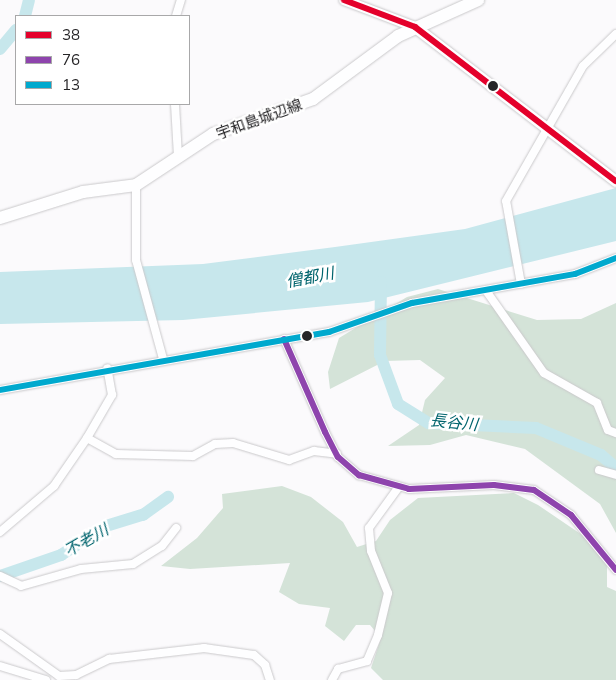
<!DOCTYPE html>
<meta charset="utf-8">
<style>
body{margin:0}
#map{position:relative;width:616px;height:680px;overflow:hidden;background:#fbfafc;font-family:Mulish,"Noto Sans JP",sans-serif}
div>[style]{position:absolute}
[style*='--x']{left:calc(var(--x)*1px);top:calc(var(--y)*1px);width:calc(var(--w)*1px);rotate:calc(var(--a)*1deg)}
.green>*{inset:0;background:#d4e3d8}
.water>*{inset:0;background:#c7e7ec}
.river>*{height:12px;margin:-6px;padding:0 6px;transform-origin:6px;border-radius:6px;background:#c7e7ec}
.roads{filter:drop-shadow(0 0 1px #cac9cb) drop-shadow(0 0 1px #cac9cb)}
.minor>*{height:8px;margin:-4px;padding:0 4px;transform-origin:4px;border-radius:4px;background:#fefeff}
.tertiary>*{height:10px;margin:-5px;padding:0 5px;transform-origin:5px;border-radius:5px;background:#fefeff}
.secondary>*{height:11px;margin:-5.5px;padding:0 5.5px;transform-origin:5.5px;border-radius:5.5px;background:#fefeff}
.primary>*{height:12px;margin:-6px;padding:0 6px;transform-origin:6px;border-radius:6px;background:#fefeff}
.bus-1>*{height:6px;margin:-3px;padding:0 3px;transform-origin:3px;border-radius:3px;background:#e4002b}
.bus-2>*{height:6px;margin:-3px;padding:0 3px;transform-origin:3px;border-radius:3px;background:#8e44ad}
.bus-3>*{height:6px;margin:-3px;padding:0 3px;transform-origin:3px;border-radius:3px;background:#00a9ce}
.dots>*{width:14px;height:14px;translate:-50% -50%;box-sizing:border-box;border:2px solid #fff;border-radius:50%}
span{translate:-50% -50%;white-space:nowrap;text-align:center;line-height:1.15;-webkit-text-stroke:5px #fff;paint-order:stroke}
.street-label{font-size:15px;color:#262527}
.water-label{font-size:16px;color:#00646d;font-style:italic}
.legend{position:absolute;left:15px;top:15px;width:175px;height:90px;box-sizing:border-box;background:#fff;border:1px solid #a8a8a9;margin:0;padding:6px 9px;list-style:none;font-size:15px;color:#262527}
.legend li{display:flex;align-items:center;gap:10px;height:25px}
.legend b{width:25px;border:1px solid #a8a8a9}
</style>
<div id="map">
<div class="green">
<div style="clip-path:polygon(438px 289px,537px 320px,581px 319px,616px 303px,616px 533px,600px 504px,525px 449px,466px 435px,430px 445px,388px 446px,419px 425px,425px 400px,445px 378px,420px 360px,385px 361px,330px 389px,328px 372px,339px 338px,407px 297px)"></div>
<div style="clip-path:polygon(282px 486px,311px 497px,343px 522px,357px 547px,376px 541px,390px 520px,418px 498px,514px 493px,538px 505px,594px 543px,607px 566px,607px 587px,616px 591px,616px 680px,383px 680px,371px 668px,381px 638px,370px 625px,356px 625px,344px 641px,325px 626px,330px 608px,299px 604px,279px 592px,290px 563px,190px 569px,161px 566px,197px 538px,223px 508px,222px 494px)"></div>
</div>
<div class="water">
<div style="clip-path:polygon(616px 188px,616px 241px,368px 302px,183px 320px,0 324px,0 272px,203px 264px,335px 247px,465px 229px)"></div>
</div>
<div class="river">
<div style="--x:25;--y:16;--w:16;--a:-76"></div>
<div style="--x:0;--y:49;--w:25;--a:-50"></div>
<div style="--x:381;--y:282;--w:73;--a:90.8"></div>
<div style="--x:380;--y:355;--w:52;--a:69.8"></div>
<div style="--x:398;--y:404;--w:36;--a:32"></div>
<div style="--x:429;--y:423;--w:107;--a:2.7"></div>
<div style="--x:536;--y:428;--w:70;--a:22.6"></div>
<div style="--x:601;--y:455;--w:20;--a:41"></div>
<div style="--x:0;--y:576;--w:65;--a:-19"></div>
<div style="--x:61;--y:555;--w:54;--a:-32.8"></div>
<div style="--x:106;--y:526;--w:39;--a:-17"></div>
<div style="--x:143;--y:515;--w:31;--a:-36"></div>
</div>
<div class="roads">
<div class="minor">
<div style="--x:176;--y:16;--w:17;--a:-73"></div>
<div style="--x:175;--y:104;--w:52;--a:86.7"></div>
<div style="--x:136;--y:185;--w:75;--a:90"></div>
<div style="--x:136;--y:260;--w:103;--a:74.7"></div>
<div style="--x:521;--y:284;--w:84;--a:-100.2"></div>
<div style="--x:506;--y:201;--w:155;--a:-60.3"></div>
<div style="--x:583;--y:66;--w:46;--a:-44.1"></div>
<div style="--x:487;--y:292;--w:99;--a:54.9"></div>
<div style="--x:544;--y:373;--w:61;--a:29.5"></div>
<div style="--x:597;--y:403;--w:29;--a:68"></div>
<div style="--x:608;--y:430;--w:9;--a:21"></div>
<div style="--x:284;--y:339;--w:102;--a:66.2"></div>
<div style="--x:325;--y:432;--w:28;--a:63"></div>
<div style="--x:338;--y:457;--w:28;--a:41"></div>
<div style="--x:359;--y:475;--w:52;--a:15.6"></div>
<div style="--x:409;--y:489;--w:85;--a:-2.7"></div>
<div style="--x:494;--y:485;--w:40;--a:7.1"></div>
<div style="--x:534;--y:490;--w:45;--a:34"></div>
<div style="--x:571;--y:515;--w:71;--a:50.7"></div>
<div style="--x:0;--y:390;--w:334;--a:-10"></div>
<div style="--x:329;--y:332;--w:88;--a:-19.3"></div>
<div style="--x:412;--y:303;--w:166;--a:-10.1"></div>
<div style="--x:575;--y:274;--w:44;--a:-21.3"></div>
<div style="--x:87;--y:438;--w:33;--a:29"></div>
<div style="--x:116;--y:454;--w:77;--a:1.5"></div>
<div style="--x:193;--y:456;--w:25;--a:-29"></div>
<div style="--x:215;--y:444;--w:18;--a:-3"></div>
<div style="--x:233;--y:443;--w:59;--a:16.9"></div>
<div style="--x:289;--y:460;--w:27;--a:-20"></div>
<div style="--x:314;--y:451;--w:23;--a:7"></div>
<div style="--x:599;--y:470;--w:18;--a:16"></div>
<div style="--x:0;--y:532;--w:71;--a:-40.4"></div>
<div style="--x:54;--y:486;--w:58;--a:-55.5"></div>
<div style="--x:87;--y:438;--w:50;--a:-59.8"></div>
<div style="--x:112;--y:395;--w:27;--a:-100"></div>
<div style="--x:0;--y:576;--w:23;--a:25"></div>
<div style="--x:21;--y:586;--w:62;--a:-15.8"></div>
<div style="--x:81;--y:569;--w:52;--a:-5.5"></div>
<div style="--x:133;--y:564;--w:34;--a:-32"></div>
<div style="--x:162;--y:546;--w:23;--a:-52"></div>
<div style="--x:0;--y:634;--w:72;--a:35.4"></div>
<div style="--x:59;--y:676;--w:17;--a:-3"></div>
<div style="--x:76;--y:675;--w:37;--a:-26"></div>
<div style="--x:109;--y:659;--w:96;--a:-6.6"></div>
<div style="--x:204;--y:648;--w:50;--a:8"></div>
<div style="--x:254;--y:655;--w:15;--a:42"></div>
<div style="--x:265;--y:665;--w:16;--a:72"></div>
<div style="--x:0;--y:666;--w:48;--a:16.9"></div>
<div style="--x:332;--y:680;--w:13;--a:-61"></div>
<div style="--x:338;--y:669;--w:30;--a:-15"></div>
<div style="--x:367;--y:661;--w:28;--a:-67"></div>
<div style="--x:378;--y:635;--w:43;--a:-76.6"></div>
<div style="--x:388;--y:593;--w:45;--a:-112"></div>
<div style="--x:371;--y:551;--w:23;--a:-95"></div>
<div style="--x:369;--y:528;--w:49;--a:-54.1"></div>
</div>
<div class="tertiary">
<div style="--x:344;--y:0;--w:76;--a:20.8"></div>
</div>
<div class="secondary">
<div style="--x:415;--y:27;--w:253;--a:37.5"></div>
</div>
<div class="primary">
<div style="--x:0;--y:218;--w:87;--a:-17.4"></div>
<div style="--x:83;--y:192;--w:53;--a:-7.5"></div>
<div style="--x:136;--y:185;--w:92;--a:-33.5"></div>
<div style="--x:213;--y:134;--w:106;--a:-19.3"></div>
<div style="--x:313;--y:99;--w:106;--a:-36.5"></div>
<div style="--x:398;--y:36;--w:88;--a:-24.2"></div>
</div>
</div>
<div class="bus-1">
<div style="--x:344;--y:0;--w:76;--a:20.8"></div>
<div style="--x:415;--y:27;--w:253;--a:37.5"></div>
</div>
<div class="bus-2">
<div style="--x:284;--y:339;--w:102;--a:66.2"></div>
<div style="--x:325;--y:432;--w:28;--a:63"></div>
<div style="--x:338;--y:457;--w:28;--a:41"></div>
<div style="--x:359;--y:475;--w:52;--a:15.6"></div>
<div style="--x:409;--y:489;--w:85;--a:-2.7"></div>
<div style="--x:494;--y:485;--w:40;--a:7.1"></div>
<div style="--x:534;--y:490;--w:45;--a:34"></div>
<div style="--x:571;--y:515;--w:71;--a:50.7"></div>
</div>
<div class="bus-3">
<div style="--x:0;--y:390;--w:334;--a:-10"></div>
<div style="--x:329;--y:332;--w:88;--a:-19.3"></div>
<div style="--x:412;--y:303;--w:166;--a:-10.1"></div>
<div style="--x:575;--y:274;--w:44;--a:-21.3"></div>
</div>
<div class="dots">
<div style="left:493px;top:86px;background:#262527"></div>
<div style="left:307px;top:336px;background:#262527"></div>
</div>
<div class="street-label">
<span style="left:259px;top:119px;rotate:-20deg">宇和島城辺線</span>
</div>
<div class="water-label">
<span style="left:310px;top:277px;rotate:-11deg">僧都川</span>
<span style="left:454px;top:422px;rotate:6deg">長谷川</span>
<span style="left:86px;top:540px;rotate:-30deg">不老川</span>
</div>
<ul class="legend">
<li><b style="height:6px;background:#e4002b"></b>38</li>
<li><b style="height:6px;background:#8e44ad"></b>76</li>
<li><b style="height:6px;background:#00a9ce"></b>13</li>
</ul>
</div>
